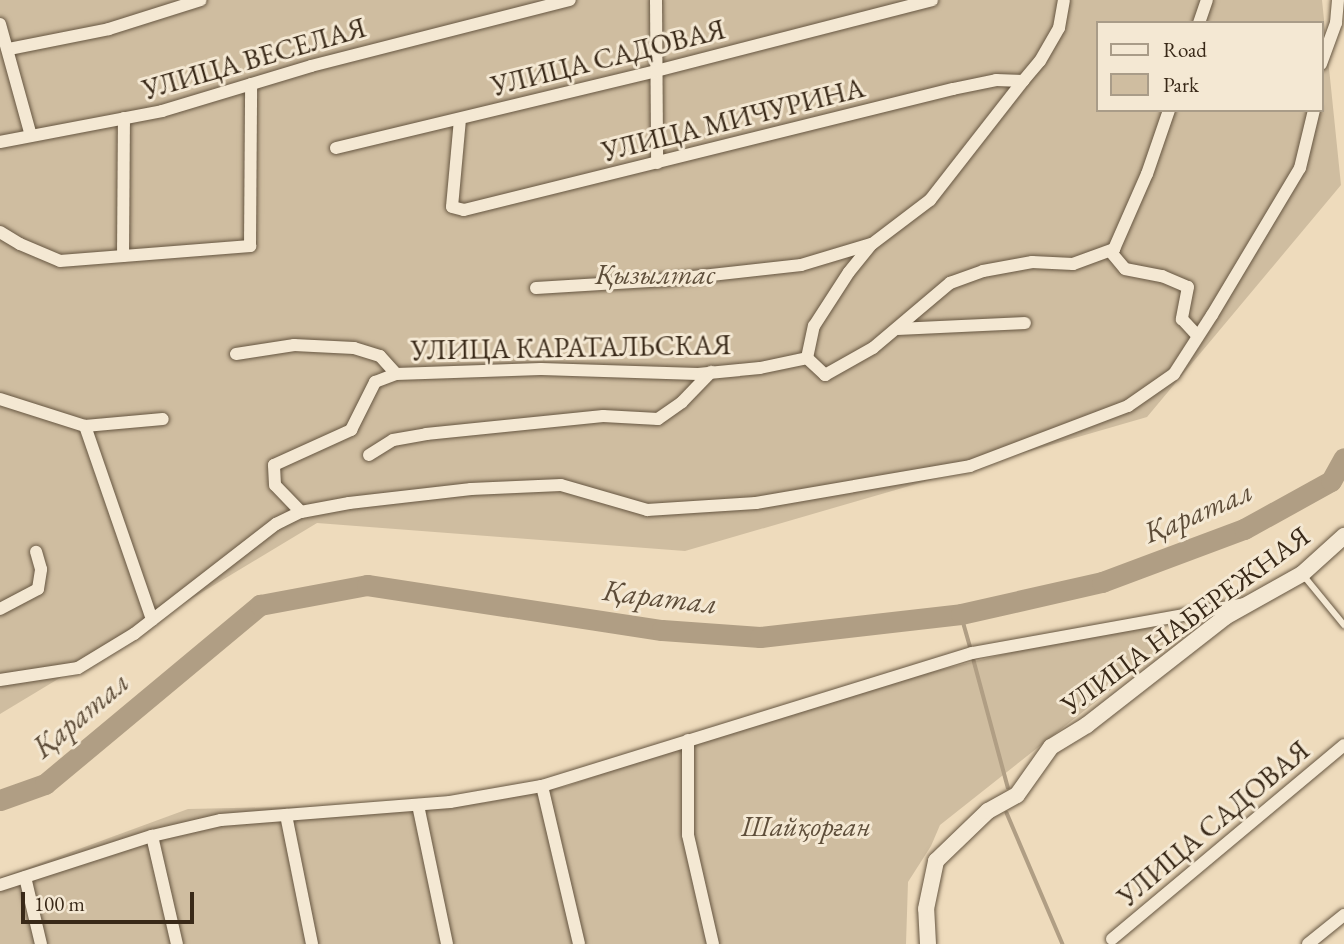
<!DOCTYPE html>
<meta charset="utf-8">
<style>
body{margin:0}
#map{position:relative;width:1344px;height:944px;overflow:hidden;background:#eedbbc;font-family:"EB Garamond",serif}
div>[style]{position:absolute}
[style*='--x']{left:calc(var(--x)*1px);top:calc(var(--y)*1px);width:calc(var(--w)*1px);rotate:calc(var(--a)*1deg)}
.green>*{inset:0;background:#cfbda0}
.stream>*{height:3.5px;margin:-1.75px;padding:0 1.75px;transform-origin:1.75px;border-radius:1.75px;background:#b09e84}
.river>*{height:21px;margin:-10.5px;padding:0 10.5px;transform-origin:10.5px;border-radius:10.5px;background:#b09e84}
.roads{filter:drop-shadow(0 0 2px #665641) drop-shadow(0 0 2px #665641)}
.service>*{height:6px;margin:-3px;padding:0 3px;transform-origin:3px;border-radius:3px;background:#f4e8d3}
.minor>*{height:12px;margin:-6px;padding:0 6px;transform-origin:6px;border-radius:6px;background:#f4e8d3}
.tertiary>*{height:16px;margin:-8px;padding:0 8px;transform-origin:8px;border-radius:8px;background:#f4e8d3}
span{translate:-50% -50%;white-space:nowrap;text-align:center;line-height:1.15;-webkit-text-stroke:6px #f4e8d3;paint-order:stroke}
.street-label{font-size:28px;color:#392918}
.park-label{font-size:28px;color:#5e4e3a;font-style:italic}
.water-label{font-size:30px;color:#5d4c38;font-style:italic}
.legend{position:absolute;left:1096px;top:21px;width:228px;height:91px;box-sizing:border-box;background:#f4e8d3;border:2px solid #a99c88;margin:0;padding:9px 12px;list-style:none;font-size:21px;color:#392918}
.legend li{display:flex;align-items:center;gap:14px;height:35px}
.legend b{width:35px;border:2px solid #a99c88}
.scale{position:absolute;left:21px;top:892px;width:173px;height:32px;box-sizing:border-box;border:4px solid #392918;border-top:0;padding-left:9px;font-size:21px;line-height:24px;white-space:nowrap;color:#392918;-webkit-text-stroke:5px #f4e8d3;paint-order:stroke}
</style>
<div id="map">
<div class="green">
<div style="clip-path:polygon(evenodd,0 0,1322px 0,1341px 185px,1147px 417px,685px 551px,317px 523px,0 714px,0 0,1097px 23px,1321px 23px,1321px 110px,1097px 110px,1097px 23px)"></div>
<div style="clip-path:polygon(1147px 619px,1171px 642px,940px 825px,931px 846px,908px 882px,906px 944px,0 944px,0 878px,188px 809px,484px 803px,567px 786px,802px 704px)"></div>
</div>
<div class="stream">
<div style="--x:961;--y:614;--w:37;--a:74"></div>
<div style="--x:973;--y:657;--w:135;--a:74.9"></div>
<div style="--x:1007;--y:813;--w:142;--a:66.9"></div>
</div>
<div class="river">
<div style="--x:0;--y:800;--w:48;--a:-19.6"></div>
<div style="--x:45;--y:784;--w:280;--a:-39.8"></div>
<div style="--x:260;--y:605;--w:109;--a:-10.6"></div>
<div style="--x:367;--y:585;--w:298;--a:8.7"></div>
<div style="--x:662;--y:630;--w:98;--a:4.1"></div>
<div style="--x:760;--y:637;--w:202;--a:-6.5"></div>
<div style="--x:961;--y:614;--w:145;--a:-12.8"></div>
<div style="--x:1102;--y:582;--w:152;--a:-20.5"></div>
<div style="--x:1244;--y:529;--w:99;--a:-28.9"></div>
<div style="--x:1331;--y:481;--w:26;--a:-61"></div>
</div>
<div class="roads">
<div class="service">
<div style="--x:1303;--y:575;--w:65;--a:50.6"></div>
</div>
<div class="minor">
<div style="--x:656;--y:0;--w:163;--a:89.6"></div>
<div style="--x:1199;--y:23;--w:24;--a:-71"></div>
<div style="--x:0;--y:24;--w:116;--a:74.5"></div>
<div style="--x:9;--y:49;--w:102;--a:-11.3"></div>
<div style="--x:109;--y:29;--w:96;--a:-17.5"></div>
<div style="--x:1321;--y:64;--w:44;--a:-69.9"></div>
<div style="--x:1336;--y:23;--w:23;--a:-85"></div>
<div style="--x:460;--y:119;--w:88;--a:95.2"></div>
<div style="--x:452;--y:207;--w:12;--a:14"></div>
<div style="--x:464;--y:210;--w:504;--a:-13.9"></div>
<div style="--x:953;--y:89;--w:44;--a:-11.8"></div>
<div style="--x:996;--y:80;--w:27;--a:2"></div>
<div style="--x:1023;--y:81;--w:26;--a:-50"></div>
<div style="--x:1040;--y:61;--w:38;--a:-60"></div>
<div style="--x:1059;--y:28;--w:28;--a:-80"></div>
<div style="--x:0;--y:142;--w:165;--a:-10.8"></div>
<div style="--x:162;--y:111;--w:156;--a:-16.8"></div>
<div style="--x:311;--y:66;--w:267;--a:-14.3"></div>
<div style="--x:336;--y:148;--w:329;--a:-13.5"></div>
<div style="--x:656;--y:71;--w:285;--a:-14.4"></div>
<div style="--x:0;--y:232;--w:23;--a:31"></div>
<div style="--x:20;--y:244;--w:43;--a:23"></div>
<div style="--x:60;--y:261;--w:191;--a:-4.5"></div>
<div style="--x:250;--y:246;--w:162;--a:-89.6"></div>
<div style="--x:1110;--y:251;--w:23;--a:50"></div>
<div style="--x:1125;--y:269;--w:38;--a:11"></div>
<div style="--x:1162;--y:276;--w:28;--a:23"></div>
<div style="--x:1188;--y:287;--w:33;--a:101"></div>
<div style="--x:1182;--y:319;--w:23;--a:47"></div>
<div style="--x:123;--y:256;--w:138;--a:-89.6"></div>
<div style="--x:536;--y:288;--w:130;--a:-3.5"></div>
<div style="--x:666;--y:280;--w:136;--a:-6.3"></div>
<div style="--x:801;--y:265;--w:73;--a:-16.7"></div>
<div style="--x:898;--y:329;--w:127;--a:-2.7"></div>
<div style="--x:236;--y:354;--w:59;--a:-8.8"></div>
<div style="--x:294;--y:345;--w:60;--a:2.9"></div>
<div style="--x:354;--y:348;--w:27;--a:17"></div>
<div style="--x:380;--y:356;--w:24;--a:48"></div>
<div style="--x:396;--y:374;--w:145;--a:-2"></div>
<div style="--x:541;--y:369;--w:157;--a:1.8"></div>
<div style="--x:698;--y:374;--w:62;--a:-5.5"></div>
<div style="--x:760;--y:368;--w:48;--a:-12"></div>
<div style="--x:807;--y:358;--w:25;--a:43"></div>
<div style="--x:825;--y:375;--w:55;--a:-29.4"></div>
<div style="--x:873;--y:348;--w:101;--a:-40.2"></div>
<div style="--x:950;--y:283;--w:35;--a:-20"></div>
<div style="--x:983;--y:271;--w:50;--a:-10.4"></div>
<div style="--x:1032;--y:262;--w:41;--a:2.8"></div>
<div style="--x:1073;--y:264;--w:44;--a:-20.1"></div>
<div style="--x:1114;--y:249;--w:82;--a:-66.3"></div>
<div style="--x:1147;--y:174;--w:68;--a:-71"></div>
<div style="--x:807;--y:358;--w:33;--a:-78"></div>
<div style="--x:814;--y:326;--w:64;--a:-57.1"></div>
<div style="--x:849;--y:272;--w:36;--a:-51"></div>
<div style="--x:872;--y:244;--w:73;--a:-37.2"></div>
<div style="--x:930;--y:200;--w:151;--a:-52"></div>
<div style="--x:0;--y:399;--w:89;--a:17.6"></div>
<div style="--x:85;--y:426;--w:78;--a:-5.1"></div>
<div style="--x:85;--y:426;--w:205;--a:70.9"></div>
<div style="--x:369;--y:455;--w:28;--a:-32"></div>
<div style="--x:393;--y:440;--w:34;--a:-10"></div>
<div style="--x:426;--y:434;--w:178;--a:-5.8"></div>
<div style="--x:603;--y:416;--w:55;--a:3.1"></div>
<div style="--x:658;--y:419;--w:29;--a:-35"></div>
<div style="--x:682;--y:402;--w:42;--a:-46"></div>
<div style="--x:301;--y:512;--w:37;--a:-134"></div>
<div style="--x:275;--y:485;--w:20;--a:-93"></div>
<div style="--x:274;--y:465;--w:85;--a:-24.4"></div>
<div style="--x:351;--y:430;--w:54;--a:-63.4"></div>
<div style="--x:375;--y:382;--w:22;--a:-21"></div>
<div style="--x:0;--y:609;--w:43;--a:-27.8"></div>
<div style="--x:38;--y:589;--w:20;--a:-81"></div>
<div style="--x:41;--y:569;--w:18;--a:-106"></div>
<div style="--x:0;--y:680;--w:79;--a:-8.7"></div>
<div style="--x:78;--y:668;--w:66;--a:-31.3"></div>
<div style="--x:134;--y:634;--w:180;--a:-37.8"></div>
<div style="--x:276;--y:524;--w:28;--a:-26"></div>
<div style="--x:301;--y:512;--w:49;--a:-10.6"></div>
<div style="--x:349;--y:503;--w:123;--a:-6.5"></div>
<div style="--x:471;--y:489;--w:90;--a:-2.5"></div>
<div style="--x:561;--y:485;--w:90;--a:16.2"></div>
<div style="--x:647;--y:510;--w:109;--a:-3.7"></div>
<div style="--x:756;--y:503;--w:217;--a:-9.8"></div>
<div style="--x:970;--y:466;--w:169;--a:-20.8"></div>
<div style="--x:1128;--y:406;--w:56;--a:-34.8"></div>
<div style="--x:1174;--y:374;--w:70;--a:-57.2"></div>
<div style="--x:1212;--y:315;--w:171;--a:-59.1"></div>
<div style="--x:1300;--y:168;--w:60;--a:-76.4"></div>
<div style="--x:688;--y:740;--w:95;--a:90"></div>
<div style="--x:688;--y:835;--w:112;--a:77.1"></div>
<div style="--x:542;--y:786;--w:162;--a:76.8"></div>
<div style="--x:418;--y:805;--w:142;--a:78.2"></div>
<div style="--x:286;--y:815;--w:132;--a:78.6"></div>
<div style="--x:152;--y:836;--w:111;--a:77"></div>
<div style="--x:25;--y:877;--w:69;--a:76.6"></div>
<div style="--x:0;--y:885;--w:160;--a:-17.9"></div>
<div style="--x:152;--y:836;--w:71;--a:-13.1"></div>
<div style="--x:221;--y:820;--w:230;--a:-4.5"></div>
<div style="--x:450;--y:802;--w:93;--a:-9.9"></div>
<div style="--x:542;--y:786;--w:450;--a:-17.2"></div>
<div style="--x:972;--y:653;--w:276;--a:-10.2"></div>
<div style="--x:1112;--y:939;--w:302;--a:-39.9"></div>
<div style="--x:1308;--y:944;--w:46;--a:-38.9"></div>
</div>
<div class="tertiary">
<div style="--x:928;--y:944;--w:35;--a:-93"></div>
<div style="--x:926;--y:909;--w:49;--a:-78.2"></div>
<div style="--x:936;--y:861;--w:72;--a:-43.9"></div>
<div style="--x:988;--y:811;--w:33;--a:-29"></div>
<div style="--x:1017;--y:795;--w:59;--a:-54.7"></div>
<div style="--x:1051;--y:747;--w:42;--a:-31.4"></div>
<div style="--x:1087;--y:725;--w:175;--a:-38"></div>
<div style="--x:1225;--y:617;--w:88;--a:-29.2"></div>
<div style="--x:1302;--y:574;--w:57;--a:-42.1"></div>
</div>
</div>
<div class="street-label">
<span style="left:608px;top:57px;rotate:-14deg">УЛИЦА САДОВАЯ</span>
<span style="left:254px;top:58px;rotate:-16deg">УЛИЦА ВЕСЕЛАЯ</span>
<span style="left:733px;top:119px;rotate:-14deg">УЛИЦА МИЧУРИНА</span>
<span style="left:571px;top:347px;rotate:-1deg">УЛИЦА КАРАТАЛЬСКАЯ</span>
<span style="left:1185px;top:620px;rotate:-36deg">УЛИЦА НАБЕРЕЖНАЯ</span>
<span style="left:1213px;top:823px;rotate:-40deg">УЛИЦА САДОВАЯ</span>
</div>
<div class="park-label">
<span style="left:655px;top:274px">Қызылтас</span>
<span style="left:806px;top:826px">Шайқорған</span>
</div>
<div class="water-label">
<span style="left:1198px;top:512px;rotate:-23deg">Қаратал</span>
<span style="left:660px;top:597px;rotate:7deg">Қаратал</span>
<span style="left:81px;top:715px;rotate:-40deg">Қаратал</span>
</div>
<ul class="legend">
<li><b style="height:9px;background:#f4e8d3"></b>Road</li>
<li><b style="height:19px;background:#cfbda0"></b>Park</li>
</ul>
<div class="scale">100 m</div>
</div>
